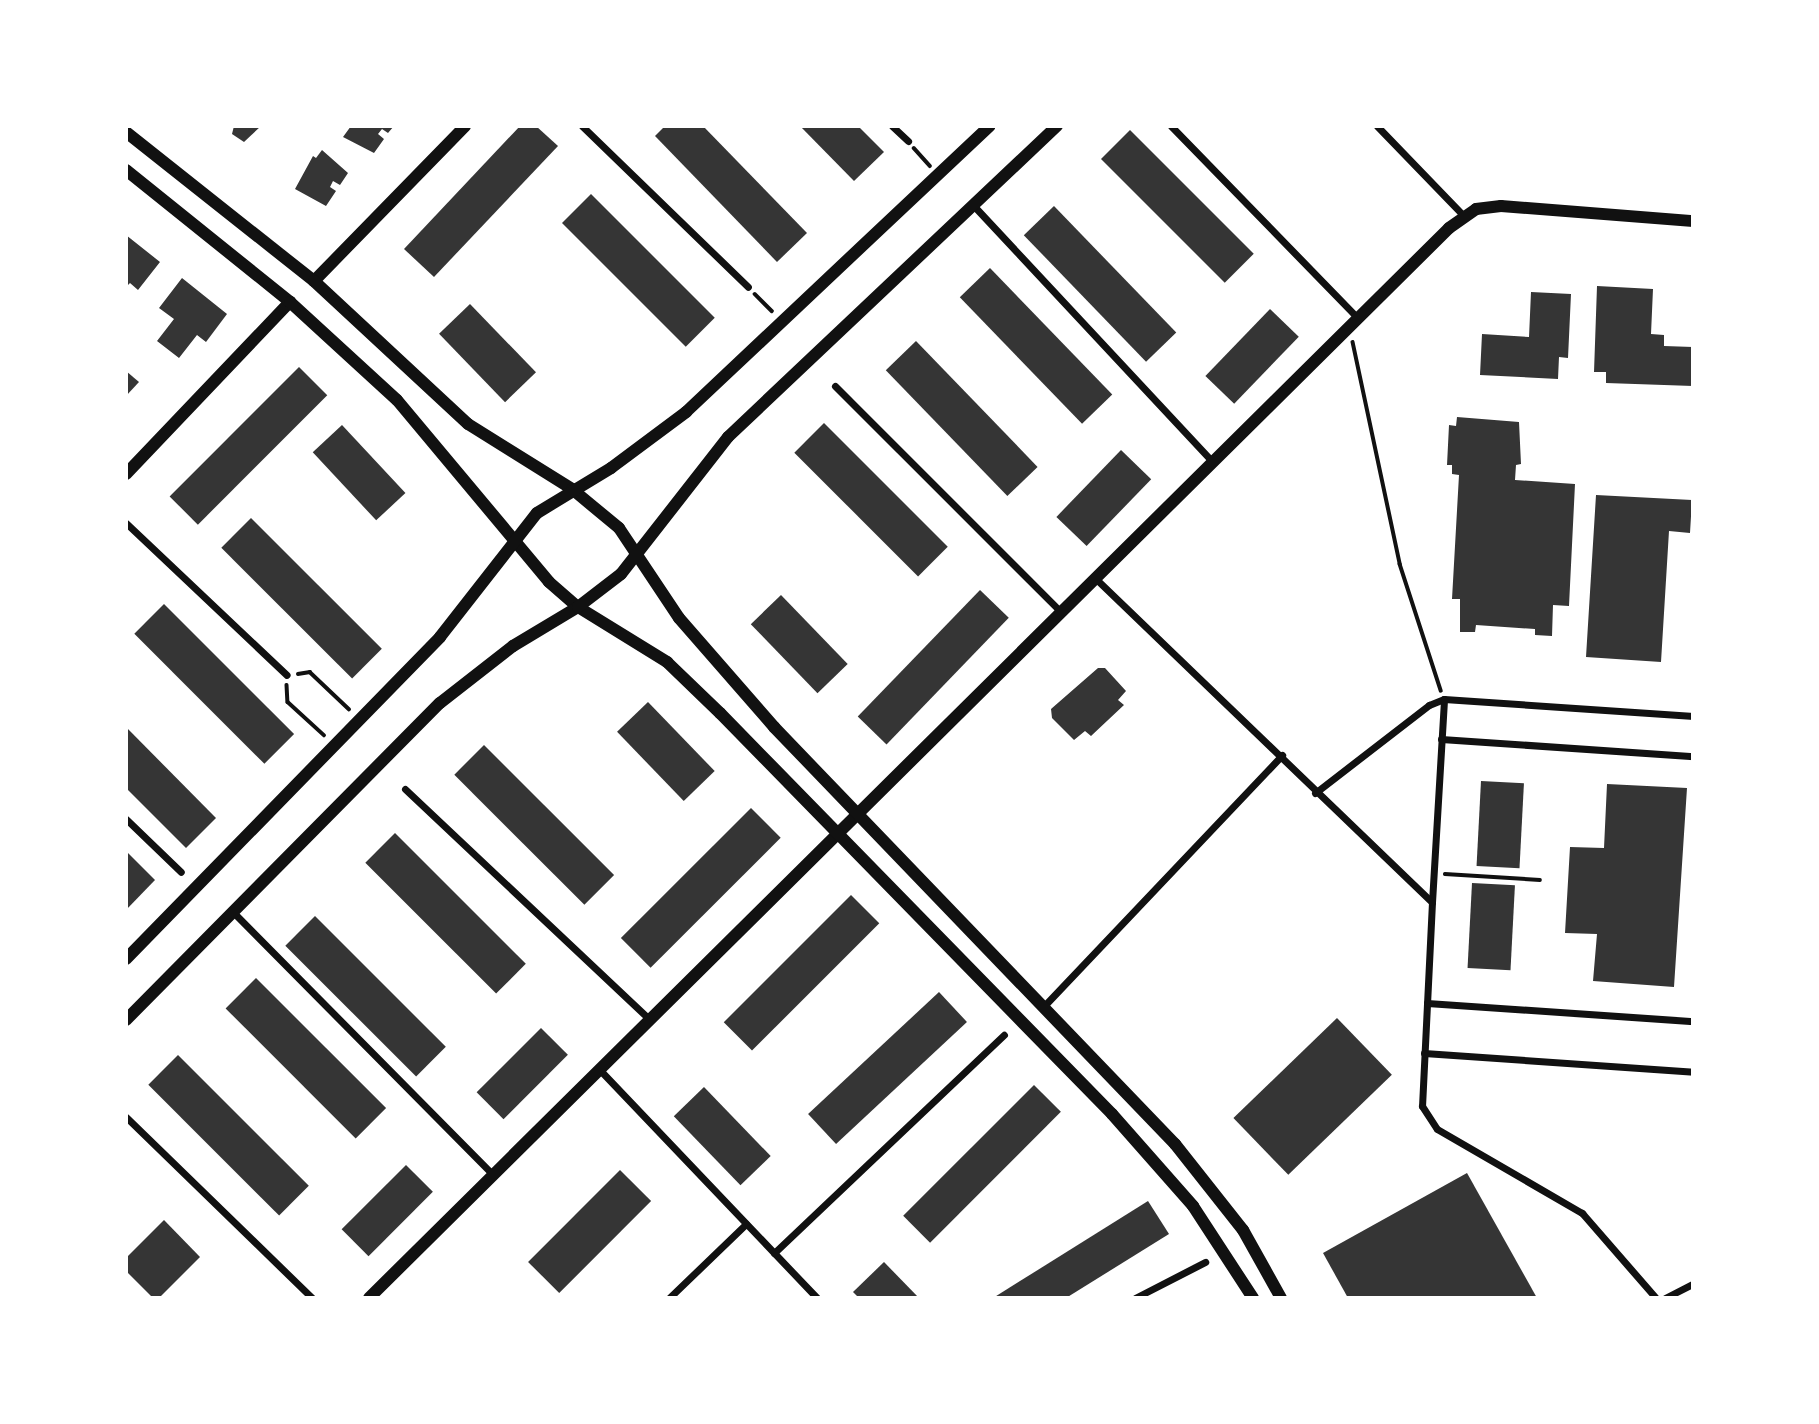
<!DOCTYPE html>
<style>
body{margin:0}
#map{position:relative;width:1819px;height:1424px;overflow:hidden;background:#fff;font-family:"Alegreya Sans",sans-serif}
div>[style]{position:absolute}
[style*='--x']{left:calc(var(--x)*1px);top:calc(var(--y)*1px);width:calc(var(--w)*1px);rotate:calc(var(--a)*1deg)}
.building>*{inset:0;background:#353535;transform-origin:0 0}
.path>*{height:3.5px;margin:-1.75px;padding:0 1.75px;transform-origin:1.75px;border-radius:1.75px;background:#111}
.minor>*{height:7px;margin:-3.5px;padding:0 3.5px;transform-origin:3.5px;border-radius:3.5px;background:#111}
.tertiary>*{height:12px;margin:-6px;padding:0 6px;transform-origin:6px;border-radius:6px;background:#111}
.secondary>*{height:12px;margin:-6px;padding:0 6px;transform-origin:6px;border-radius:6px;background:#111}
span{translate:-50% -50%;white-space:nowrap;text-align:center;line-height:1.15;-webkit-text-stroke:5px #fff;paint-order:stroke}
.frame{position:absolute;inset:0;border:128px solid #fff;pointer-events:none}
</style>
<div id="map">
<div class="building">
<div style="clip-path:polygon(234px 126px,261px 126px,244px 142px,232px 134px)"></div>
<div style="clip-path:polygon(351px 126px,394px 126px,388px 133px,382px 129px,378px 134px,384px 139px,374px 153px,343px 137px)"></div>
<div style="clip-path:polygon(520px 126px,536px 126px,558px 146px,434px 277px,404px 249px)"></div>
<div style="clip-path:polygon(665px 126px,703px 126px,807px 233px,777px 262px,655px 136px)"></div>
<div style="clip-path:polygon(800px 126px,858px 126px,884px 152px,854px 181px)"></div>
<div style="left:1130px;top:130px;width:175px;height:41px;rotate:45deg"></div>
<div style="clip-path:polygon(322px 150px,348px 173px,340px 185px,333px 181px,330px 187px,336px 191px,326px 206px,295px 189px,313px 156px,316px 158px)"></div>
<div style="left:591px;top:194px;width:175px;height:41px;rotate:45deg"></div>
<div style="left:1054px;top:206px;width:176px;height:42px;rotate:46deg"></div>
<div style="clip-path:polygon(126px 235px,160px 262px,138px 290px,130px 283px,126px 287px)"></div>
<div style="left:990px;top:268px;width:176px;height:42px;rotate:46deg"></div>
<div style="clip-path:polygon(182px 278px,227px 314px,206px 342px,197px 335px,179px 358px,157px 341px,174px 319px,159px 308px)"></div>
<div style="clip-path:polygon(1597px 286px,1653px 289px,1651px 334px,1664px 335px,1664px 346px,1693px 347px,1693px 386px,1606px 383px,1606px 372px,1594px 372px)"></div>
<div style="clip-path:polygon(1531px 292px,1571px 294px,1568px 358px,1559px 357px,1558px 379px,1480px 375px,1482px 334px,1529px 337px)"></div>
<div style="left:470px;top:304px;width:95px;height:43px;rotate:46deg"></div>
<div style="left:1270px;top:309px;width:40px;height:93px;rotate:44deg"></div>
<div style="left:916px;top:341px;width:175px;height:42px;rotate:46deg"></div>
<div style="left:299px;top:367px;width:40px;height:183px;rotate:45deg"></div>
<div style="clip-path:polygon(126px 371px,139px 382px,126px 396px)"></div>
<div style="clip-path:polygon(1457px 417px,1519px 422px,1521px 464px,1516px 465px,1515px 480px,1575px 484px,1569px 606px,1553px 605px,1552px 636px,1535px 635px,1535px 629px,1476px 625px,1475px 632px,1460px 632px,1460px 599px,1452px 599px,1459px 475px,1452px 474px,1452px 465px,1447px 465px,1449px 425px,1456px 426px)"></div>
<div style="left:824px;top:423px;width:175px;height:42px;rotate:45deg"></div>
<div style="left:342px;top:425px;width:93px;height:40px;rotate:47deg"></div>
<div style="left:1121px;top:450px;width:42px;height:93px;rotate:44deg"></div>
<div style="clip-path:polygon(1596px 495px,1692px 500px,1690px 533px,1669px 531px,1661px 662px,1586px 657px)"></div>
<div style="left:251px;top:518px;width:185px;height:42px;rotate:45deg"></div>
<div style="left:980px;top:590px;width:40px;height:176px;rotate:44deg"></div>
<div style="left:781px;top:595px;width:96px;height:42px;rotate:46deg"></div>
<div style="left:164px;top:604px;width:184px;height:42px;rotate:45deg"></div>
<div style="clip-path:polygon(1098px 668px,1105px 668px,1126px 691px,1118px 700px,1124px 705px,1091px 736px,1085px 731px,1074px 740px,1052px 718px,1051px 709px)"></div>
<div style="left:648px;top:702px;width:96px;height:43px;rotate:46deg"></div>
<div style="clip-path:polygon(126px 727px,216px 818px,186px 848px,126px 788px)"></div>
<div style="left:484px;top:745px;width:184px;height:42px;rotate:45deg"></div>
<div style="left:1481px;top:781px;width:43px;height:85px;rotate:3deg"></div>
<div style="clip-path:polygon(1607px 784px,1687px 788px,1674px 987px,1593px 981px,1597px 934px,1565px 933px,1570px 847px,1604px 848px)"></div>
<div style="left:751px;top:808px;width:42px;height:184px;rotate:45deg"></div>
<div style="left:395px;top:833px;width:185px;height:42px;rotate:45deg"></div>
<div style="clip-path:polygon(126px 851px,155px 880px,126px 910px)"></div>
<div style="left:1472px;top:883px;width:43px;height:85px;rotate:3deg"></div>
<div style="left:851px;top:895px;width:40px;height:180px;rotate:45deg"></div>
<div style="left:315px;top:916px;width:185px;height:42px;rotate:45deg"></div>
<div style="left:256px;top:978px;width:184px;height:43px;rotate:45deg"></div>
<div style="left:939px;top:992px;width:41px;height:179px;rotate:47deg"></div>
<div style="left:1337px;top:1018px;width:79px;height:144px;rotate:46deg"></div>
<div style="left:541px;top:1028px;width:38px;height:91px;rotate:45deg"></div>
<div style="left:178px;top:1055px;width:185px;height:42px;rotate:45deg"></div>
<div style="left:1034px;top:1085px;width:38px;height:185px;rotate:45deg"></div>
<div style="left:704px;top:1087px;width:96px;height:42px;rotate:46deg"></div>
<div style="left:406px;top:1165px;width:38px;height:91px;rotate:45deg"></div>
<div style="left:620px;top:1170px;width:44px;height:130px;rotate:45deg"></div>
<div style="clip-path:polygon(1467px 1173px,1537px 1298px,1348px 1298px,1323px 1253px)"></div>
<div style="clip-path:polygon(1148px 1201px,1169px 1234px,1066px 1298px,993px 1298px)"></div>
<div style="clip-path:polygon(164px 1220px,200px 1257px,159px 1298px,153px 1298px,126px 1271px,126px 1258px)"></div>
<div style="clip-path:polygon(884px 1262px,919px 1298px,859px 1298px,853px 1292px)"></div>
</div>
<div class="path">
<div style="--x:914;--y:148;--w:24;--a:48"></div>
<div style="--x:755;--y:294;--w:24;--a:45"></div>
<div style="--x:1353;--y:342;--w:227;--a:78"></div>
<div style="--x:1400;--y:564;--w:133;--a:72"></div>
<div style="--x:298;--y:674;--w:12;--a:-9"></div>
<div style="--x:310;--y:672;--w:54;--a:43.5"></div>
<div style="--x:287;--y:685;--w:17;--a:87"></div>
<div style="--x:288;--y:702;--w:49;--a:42.5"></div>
<div style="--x:1445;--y:874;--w:95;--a:3.6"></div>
</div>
<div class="minor">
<div style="--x:582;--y:126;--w:231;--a:44.1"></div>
<div style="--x:892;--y:126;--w:22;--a:43"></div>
<div style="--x:1171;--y:126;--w:268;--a:45.8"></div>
<div style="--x:1377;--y:126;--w:127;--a:46"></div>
<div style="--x:973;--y:205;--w:350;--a:47"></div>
<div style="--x:835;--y:386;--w:318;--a:45"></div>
<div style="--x:126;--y:523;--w:221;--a:43.4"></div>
<div style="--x:1095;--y:578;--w:467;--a:43.9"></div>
<div style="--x:1432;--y:902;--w:204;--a:92.8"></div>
<div style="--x:1422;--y:1106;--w:27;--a:57"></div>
<div style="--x:1437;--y:1129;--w:168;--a:30.1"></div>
<div style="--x:1582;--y:1213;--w:113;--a:49"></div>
<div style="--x:1441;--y:739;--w:253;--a:3.9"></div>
<div style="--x:405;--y:789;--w:334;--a:43.3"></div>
<div style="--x:1315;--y:793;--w:144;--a:-37.7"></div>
<div style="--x:1429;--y:705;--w:16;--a:-22"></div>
<div style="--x:1444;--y:699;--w:250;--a:3.9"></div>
<div style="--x:126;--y:819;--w:76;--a:43.9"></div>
<div style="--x:1432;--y:902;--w:203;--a:-86.6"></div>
<div style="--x:234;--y:913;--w:367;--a:45.3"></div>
<div style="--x:1427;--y:1003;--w:267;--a:3.9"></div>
<div style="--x:1044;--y:1006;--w:346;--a:-46.5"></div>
<div style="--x:1424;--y:1053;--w:270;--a:4"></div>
<div style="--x:598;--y:1068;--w:318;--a:46.4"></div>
<div style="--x:126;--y:1117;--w:260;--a:44.2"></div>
<div style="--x:774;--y:1253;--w:317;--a:-43.5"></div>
<div style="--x:669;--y:1298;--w:107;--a:-43.9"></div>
<div style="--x:1135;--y:1298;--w:79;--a:-27.2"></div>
<div style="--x:1665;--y:1298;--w:31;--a:-27"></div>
</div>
<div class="tertiary">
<div style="--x:314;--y:281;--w:216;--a:-45.7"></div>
<div style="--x:126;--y:474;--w:238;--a:-46.4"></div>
<div style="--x:369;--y:1298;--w:1520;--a:-44.73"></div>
<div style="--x:1449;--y:228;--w:33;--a:-35"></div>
<div style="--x:1476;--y:209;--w:25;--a:-7"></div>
<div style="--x:1501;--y:206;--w:193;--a:4.5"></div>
</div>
<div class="secondary">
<div style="--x:126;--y:132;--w:240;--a:38.4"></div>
<div style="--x:314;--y:281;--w:210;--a:42.9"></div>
<div style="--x:468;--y:424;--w:123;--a:32"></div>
<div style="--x:572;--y:489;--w:61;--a:39.7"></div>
<div style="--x:619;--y:528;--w:108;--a:56.3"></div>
<div style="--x:679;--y:618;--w:145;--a:48.9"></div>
<div style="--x:774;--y:727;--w:579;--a:46.12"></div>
<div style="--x:1175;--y:1144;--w:110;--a:51.7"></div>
<div style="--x:1243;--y:1230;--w:78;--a:60.8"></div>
<div style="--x:126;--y:170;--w:211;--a:38.8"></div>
<div style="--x:290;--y:302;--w:145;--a:42.5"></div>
<div style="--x:397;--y:400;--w:237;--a:50.1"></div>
<div style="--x:549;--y:582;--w:38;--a:41"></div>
<div style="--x:578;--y:607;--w:105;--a:31.7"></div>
<div style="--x:667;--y:662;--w:74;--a:43.9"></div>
<div style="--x:720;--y:713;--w:561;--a:45.65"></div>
<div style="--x:1112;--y:1114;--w:123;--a:48.6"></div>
<div style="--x:1193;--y:1206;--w:110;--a:56.9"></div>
<div style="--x:126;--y:959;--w:450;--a:-45.7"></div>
<div style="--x:440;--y:637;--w:157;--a:-52"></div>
<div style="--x:537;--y:513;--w:87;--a:-31.3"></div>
<div style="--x:611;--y:468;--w:94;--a:-36.7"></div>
<div style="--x:686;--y:412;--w:417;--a:-43.3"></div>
<div style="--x:126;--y:1020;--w:446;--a:-45.3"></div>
<div style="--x:440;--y:703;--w:93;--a:-38"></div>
<div style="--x:513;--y:646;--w:76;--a:-31"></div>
<div style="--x:578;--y:607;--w:54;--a:-37.5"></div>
<div style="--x:621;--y:574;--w:174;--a:-52"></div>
<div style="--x:728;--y:437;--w:453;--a:-43.4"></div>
</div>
<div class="frame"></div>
</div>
